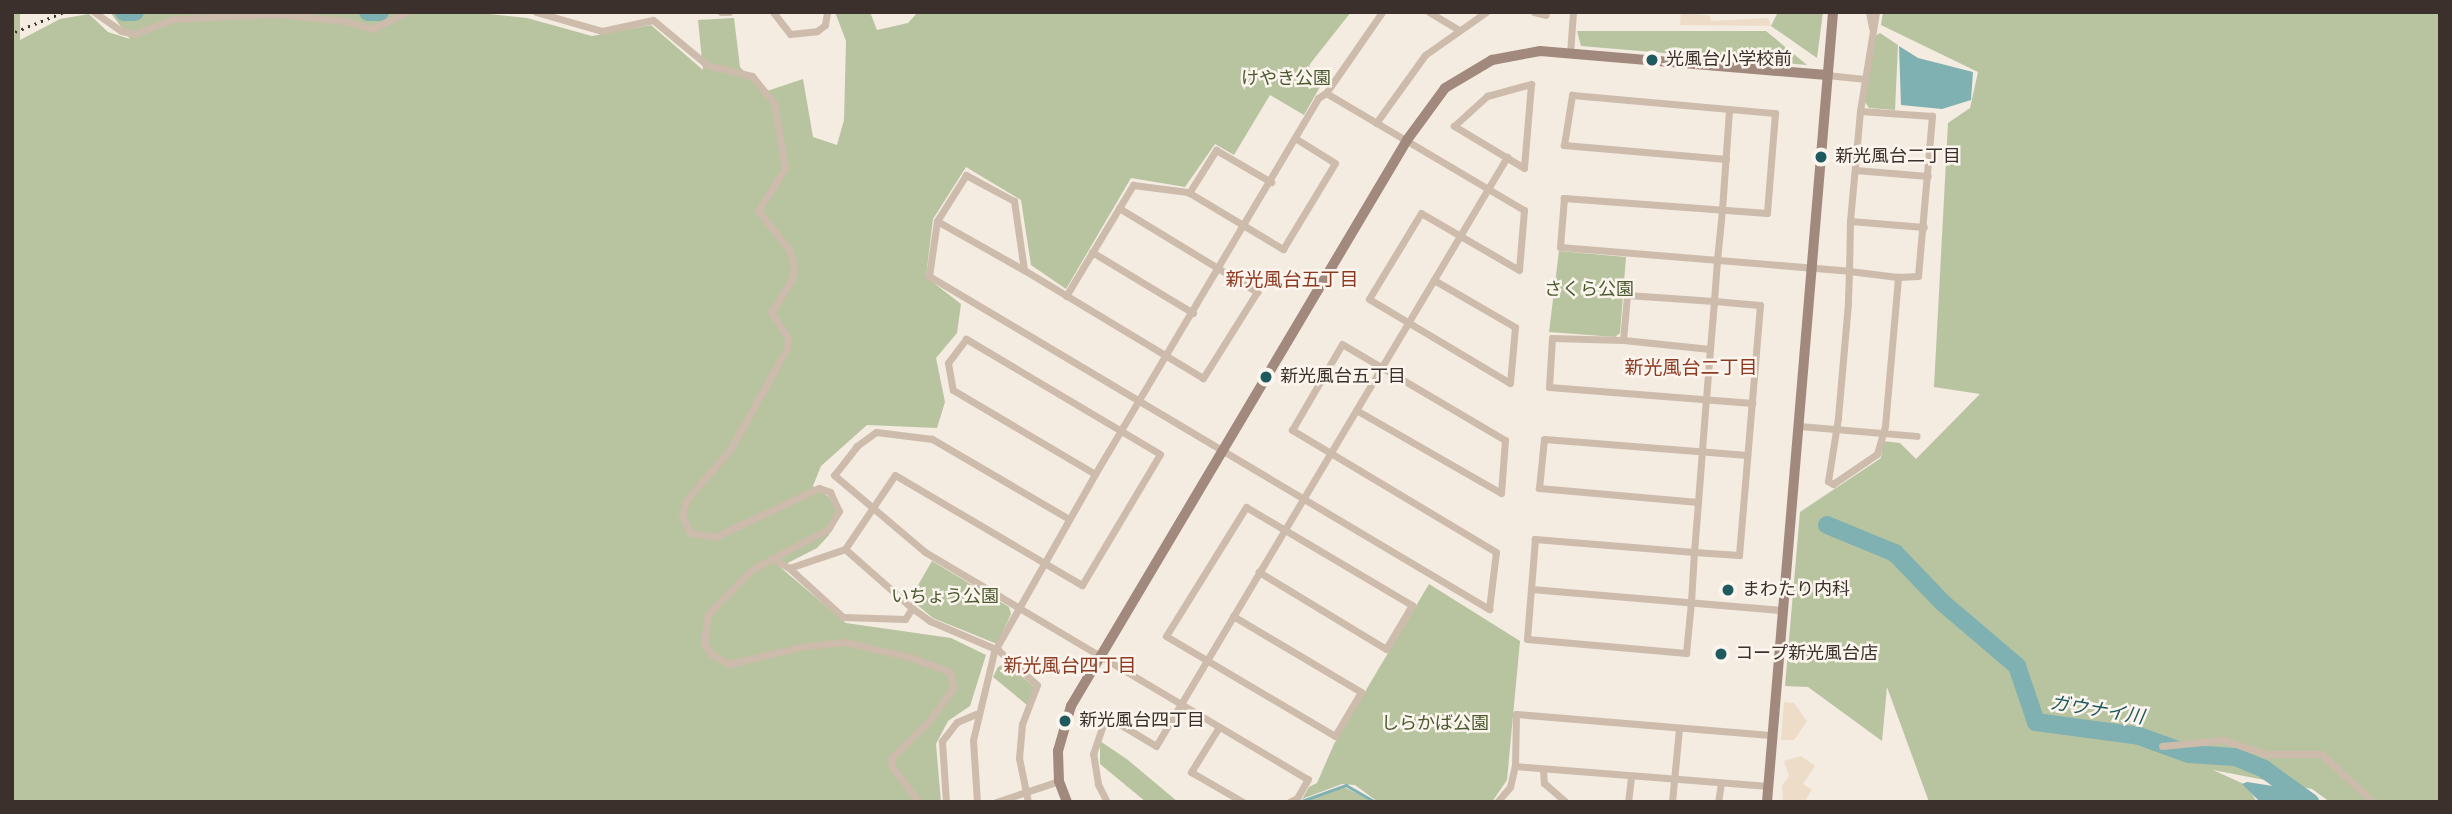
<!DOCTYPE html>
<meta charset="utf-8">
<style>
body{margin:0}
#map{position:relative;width:2452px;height:814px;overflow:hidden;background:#f4ebe1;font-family:"Source Sans 3","Noto Sans JP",sans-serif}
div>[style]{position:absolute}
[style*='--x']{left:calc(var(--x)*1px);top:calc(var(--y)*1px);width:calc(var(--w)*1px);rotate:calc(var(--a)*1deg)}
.green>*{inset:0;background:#b8c4a0}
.plaza>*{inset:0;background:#ecdcc8}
.water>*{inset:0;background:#7fb0b2}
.stream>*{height:2.5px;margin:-1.25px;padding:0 1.25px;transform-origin:1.25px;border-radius:1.25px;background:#7fb0b2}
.river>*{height:18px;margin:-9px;padding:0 9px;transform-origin:9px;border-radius:9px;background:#7fb0b2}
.street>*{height:7px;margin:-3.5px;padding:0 3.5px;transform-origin:3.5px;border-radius:3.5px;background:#cdbbac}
.secondary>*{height:10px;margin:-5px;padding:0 5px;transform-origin:5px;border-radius:5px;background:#a18a7d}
.rail>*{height:2.5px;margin-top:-1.25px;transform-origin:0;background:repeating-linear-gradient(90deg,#3b302b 0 2px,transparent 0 7px)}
.dots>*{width:19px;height:19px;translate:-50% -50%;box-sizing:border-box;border:4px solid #fbf5ee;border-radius:50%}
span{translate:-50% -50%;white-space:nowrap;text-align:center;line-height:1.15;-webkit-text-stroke:5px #fbf5ee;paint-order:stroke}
.poi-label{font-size:18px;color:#3b302b}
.left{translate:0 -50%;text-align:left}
.park-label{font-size:18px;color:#4a5a2e}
.neighbourhood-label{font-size:19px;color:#8c3b22}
.water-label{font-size:19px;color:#1f5a5e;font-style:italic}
.frame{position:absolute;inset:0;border:14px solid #3b302b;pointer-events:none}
</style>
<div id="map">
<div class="green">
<div style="clip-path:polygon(12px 12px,20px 12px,20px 40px,60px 19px,89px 14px,108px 32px,130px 39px,110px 12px,471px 12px,527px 18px,592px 36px,651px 25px,703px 70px,698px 20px,734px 18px,740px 67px,764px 92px,803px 79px,813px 137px,837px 145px,844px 120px,846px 41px,835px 12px,870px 12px,877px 30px,908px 23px,918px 12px,1351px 12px,1310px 64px,1307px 76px,1321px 85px,1304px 115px,1270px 95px,1234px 155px,1215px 144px,1185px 187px,1131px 178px,1066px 289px,1031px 265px,1021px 200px,966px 167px,933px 219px,926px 277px,961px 304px,957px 333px,936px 358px,945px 402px,937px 428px,867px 425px,821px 466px,813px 486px,829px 497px,836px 511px,829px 535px,817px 548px,780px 567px,846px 623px,951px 638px,986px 655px,970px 706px,948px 721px,936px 744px,941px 802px,12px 802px)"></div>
<div style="clip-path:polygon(1778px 12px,1823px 12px,1817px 58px,1771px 26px)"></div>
<div style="clip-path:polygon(1883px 12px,2440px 12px,2440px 802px,2330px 802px,2312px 789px,2213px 770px,2246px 785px,2257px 802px,1929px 802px,1887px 687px,1882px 741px,1808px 687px,1785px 686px,1800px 512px,1881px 458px,1883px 441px,1900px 443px,1916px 459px,1980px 394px,1934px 387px,1948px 123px,1970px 108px,1978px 72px,1881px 25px)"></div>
<div style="clip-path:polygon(1577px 31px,1766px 31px,1807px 65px,1581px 46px)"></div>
<div style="clip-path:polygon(1880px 33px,1898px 45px,1895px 110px,1869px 108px,1865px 102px,1875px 36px)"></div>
<div style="clip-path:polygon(1559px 251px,1626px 257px,1620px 333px,1615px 337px,1549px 332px)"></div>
<div style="clip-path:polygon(932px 561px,1009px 607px,1011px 614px,997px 644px,933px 618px,910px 599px)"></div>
<div style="clip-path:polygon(1429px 584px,1520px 641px,1507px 780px,1492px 802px,1378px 802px,1355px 785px,1342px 784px,1302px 799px,1309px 787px,1317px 783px,1334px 744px)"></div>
<div style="clip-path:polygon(1006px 663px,1034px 687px,1027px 705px,993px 677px,998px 667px)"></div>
<div style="clip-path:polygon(1100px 741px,1128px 760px,1178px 802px,1146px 802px,1100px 764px)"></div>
<div style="clip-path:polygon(1344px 787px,1374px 802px,1306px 802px,1323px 794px)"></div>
</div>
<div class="plaza">
<div style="clip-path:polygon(1681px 12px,1710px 16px,1711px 21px,1768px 18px,1771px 26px,1680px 25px)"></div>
<div style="clip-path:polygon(1784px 702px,1794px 703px,1807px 721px,1794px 740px,1781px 740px)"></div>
<div style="clip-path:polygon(1801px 756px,1815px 766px,1803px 784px,1812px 790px,1804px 802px,1783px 802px,1782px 786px,1789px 776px,1784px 761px)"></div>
</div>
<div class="water">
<div style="clip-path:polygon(1899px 46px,1918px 58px,1973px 72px,1971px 100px,1942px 109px,1901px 105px)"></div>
<div style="clip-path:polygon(2247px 782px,2286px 788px,2320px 802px,2260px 802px,2242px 784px)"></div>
</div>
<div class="stream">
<div style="--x:1299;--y:802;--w:50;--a:-19.9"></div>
<div style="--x:1346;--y:785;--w:34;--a:30"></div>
</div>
<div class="river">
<div style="--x:124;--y:12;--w:11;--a:0"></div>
<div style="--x:368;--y:12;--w:12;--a:0"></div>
<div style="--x:1827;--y:525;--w:74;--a:22.4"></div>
<div style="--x:1895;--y:553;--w:69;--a:46.2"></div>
<div style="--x:1943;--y:603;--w:97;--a:40.4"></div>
<div style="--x:2017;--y:666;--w:59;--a:71.3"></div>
<div style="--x:2036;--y:722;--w:104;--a:7.7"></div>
<div style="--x:2139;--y:736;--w:53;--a:19.8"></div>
<div style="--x:2189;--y:754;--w:46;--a:3.7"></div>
<div style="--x:2235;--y:757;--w:31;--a:22"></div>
<div style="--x:2264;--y:769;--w:57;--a:35.7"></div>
</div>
<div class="street">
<div style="--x:94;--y:12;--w:33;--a:35"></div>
<div style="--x:121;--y:31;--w:14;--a:12"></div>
<div style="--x:135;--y:34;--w:41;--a:-21.5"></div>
<div style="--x:173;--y:19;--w:103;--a:-2.8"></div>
<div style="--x:276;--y:14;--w:70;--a:5.7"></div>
<div style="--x:346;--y:21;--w:27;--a:17"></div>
<div style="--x:372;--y:29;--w:39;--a:-26"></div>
<div style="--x:536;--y:12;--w:69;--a:16.1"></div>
<div style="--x:602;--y:31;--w:52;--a:-12.2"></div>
<div style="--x:653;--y:20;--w:70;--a:39.8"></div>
<div style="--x:707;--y:65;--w:46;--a:13.7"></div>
<div style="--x:752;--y:76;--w:35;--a:51"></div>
<div style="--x:774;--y:103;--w:66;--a:80.4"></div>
<div style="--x:785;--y:168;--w:51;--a:122.1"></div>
<div style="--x:758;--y:211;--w:49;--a:50.8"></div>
<div style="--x:789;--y:249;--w:19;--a:74"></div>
<div style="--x:794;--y:267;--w:12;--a:99"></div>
<div style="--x:792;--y:279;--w:39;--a:122"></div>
<div style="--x:771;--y:312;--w:31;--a:57"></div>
<div style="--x:788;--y:338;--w:10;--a:96"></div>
<div style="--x:787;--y:348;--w:117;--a:119.2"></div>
<div style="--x:730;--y:450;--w:67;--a:131.3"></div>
<div style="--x:686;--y:500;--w:16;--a:104"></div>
<div style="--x:682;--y:516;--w:19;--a:65"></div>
<div style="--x:690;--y:533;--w:25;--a:9"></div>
<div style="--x:715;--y:537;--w:115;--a:-25.2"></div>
<div style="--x:819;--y:488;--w:12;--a:20"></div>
<div style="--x:830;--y:492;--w:21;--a:65"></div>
<div style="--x:839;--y:511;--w:21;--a:121"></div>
<div style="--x:828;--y:529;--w:87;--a:152"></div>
<div style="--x:751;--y:570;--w:62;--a:134.3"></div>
<div style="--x:708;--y:614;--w:29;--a:98"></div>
<div style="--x:704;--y:643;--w:13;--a:58"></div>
<div style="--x:711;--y:654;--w:21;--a:29"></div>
<div style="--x:729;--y:664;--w:79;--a:-13.2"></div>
<div style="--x:806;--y:646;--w:39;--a:-6"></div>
<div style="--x:845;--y:642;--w:67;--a:13"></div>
<div style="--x:910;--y:657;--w:43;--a:20.6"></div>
<div style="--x:950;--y:672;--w:16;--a:79"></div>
<div style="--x:953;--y:688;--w:39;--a:126"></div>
<div style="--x:930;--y:720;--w:54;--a:135.7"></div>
<div style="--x:891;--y:758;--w:9;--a:84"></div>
<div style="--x:892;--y:767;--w:44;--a:52.4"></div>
<div style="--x:721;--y:12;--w:8;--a:0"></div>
<div style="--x:773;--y:12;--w:28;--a:52"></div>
<div style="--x:790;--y:34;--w:27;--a:-6"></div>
<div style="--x:817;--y:31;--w:10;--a:-37"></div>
<div style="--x:825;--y:25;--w:13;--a:-81"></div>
<div style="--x:1429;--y:12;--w:35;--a:31"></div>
<div style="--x:1534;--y:12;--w:12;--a:14"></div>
<div style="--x:1869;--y:12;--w:16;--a:79"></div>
<div style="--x:1570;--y:54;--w:42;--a:-85.9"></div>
<div style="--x:1827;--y:75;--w:37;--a:6"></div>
<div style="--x:1531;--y:84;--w:84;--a:94.8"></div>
<div style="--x:1524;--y:168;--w:82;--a:-149"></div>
<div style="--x:1454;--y:126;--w:45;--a:-42.3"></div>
<div style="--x:1487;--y:96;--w:46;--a:-15.3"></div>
<div style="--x:1326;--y:93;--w:98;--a:-55.3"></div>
<div style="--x:1860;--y:111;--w:100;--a:-80.8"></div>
<div style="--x:1376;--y:123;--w:84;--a:-54.2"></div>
<div style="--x:1425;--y:55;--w:75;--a:-35.2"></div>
<div style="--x:1726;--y:159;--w:163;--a:-175.1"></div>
<div style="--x:1564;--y:145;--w:51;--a:-80.9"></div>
<div style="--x:1572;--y:95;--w:204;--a:5.1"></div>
<div style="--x:1775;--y:113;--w:100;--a:94.6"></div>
<div style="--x:1767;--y:213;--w:204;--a:-175.8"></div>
<div style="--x:1564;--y:198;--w:49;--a:94.7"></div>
<div style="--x:1560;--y:247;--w:290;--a:4.7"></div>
<div style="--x:1849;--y:271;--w:49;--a:7"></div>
<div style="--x:1898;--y:277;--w:20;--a:-3"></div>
<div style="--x:1918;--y:276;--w:161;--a:-85"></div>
<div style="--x:1932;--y:116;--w:72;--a:-176"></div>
<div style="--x:1860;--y:111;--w:110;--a:95.2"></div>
<div style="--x:1850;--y:221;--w:50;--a:91.1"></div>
<div style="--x:1849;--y:271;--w:32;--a:92"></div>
<div style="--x:1848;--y:303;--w:115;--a:95"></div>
<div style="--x:1838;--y:418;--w:64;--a:99"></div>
<div style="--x:1828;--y:481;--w:6;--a:31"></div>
<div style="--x:1833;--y:484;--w:53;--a:-34.3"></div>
<div style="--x:1877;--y:454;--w:29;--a:-74"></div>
<div style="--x:1885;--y:426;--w:150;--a:-85"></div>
<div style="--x:1855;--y:170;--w:73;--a:4.7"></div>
<div style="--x:1189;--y:193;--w:51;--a:-57.9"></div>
<div style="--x:1216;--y:150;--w:64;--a:30.2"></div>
<div style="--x:1119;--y:208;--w:162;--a:31.3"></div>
<div style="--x:1257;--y:292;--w:102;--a:122.1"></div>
<div style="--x:1203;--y:378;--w:209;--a:-148.9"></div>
<div style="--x:1024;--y:270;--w:70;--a:-98.2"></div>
<div style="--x:1014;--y:201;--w:55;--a:-151.6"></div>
<div style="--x:966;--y:175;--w:54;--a:122.2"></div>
<div style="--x:937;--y:221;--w:56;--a:98.3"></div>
<div style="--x:929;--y:276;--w:652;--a:30.74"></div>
<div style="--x:1489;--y:609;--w:57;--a:-83"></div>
<div style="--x:1496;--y:552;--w:238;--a:-149.1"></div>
<div style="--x:1292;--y:430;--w:99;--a:-59.8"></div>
<div style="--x:1342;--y:344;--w:189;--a:30.5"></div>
<div style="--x:1505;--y:440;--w:53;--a:94.3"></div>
<div style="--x:1501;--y:493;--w:167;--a:-150.2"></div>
<div style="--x:937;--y:221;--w:100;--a:29.4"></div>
<div style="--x:1850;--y:221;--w:74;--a:4.6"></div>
<div style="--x:1092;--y:252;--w:118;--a:31.1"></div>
<div style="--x:1066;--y:296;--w:130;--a:-58.9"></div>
<div style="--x:1133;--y:185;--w:55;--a:7.3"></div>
<div style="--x:1188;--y:192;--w:111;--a:31"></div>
<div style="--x:1283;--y:249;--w:100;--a:-58.8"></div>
<div style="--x:1335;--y:163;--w:47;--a:-148"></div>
<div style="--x:1623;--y:340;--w:71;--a:-178.4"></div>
<div style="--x:1552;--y:338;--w:49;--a:93.5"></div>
<div style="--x:1549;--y:387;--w:204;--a:4.5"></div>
<div style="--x:1710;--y:349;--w:87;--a:-174.1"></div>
<div style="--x:1623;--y:340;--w:45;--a:-84.9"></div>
<div style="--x:1627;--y:295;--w:87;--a:3.9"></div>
<div style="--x:1714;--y:301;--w:46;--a:5"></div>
<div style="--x:1760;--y:305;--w:251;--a:94.8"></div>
<div style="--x:1739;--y:555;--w:45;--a:-176.2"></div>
<div style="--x:1694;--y:552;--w:160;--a:-175.3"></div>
<div style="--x:1535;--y:539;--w:100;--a:94.6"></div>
<div style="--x:1527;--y:639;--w:160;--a:5"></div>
<div style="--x:1686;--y:653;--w:51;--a:-84.4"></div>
<div style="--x:1691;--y:602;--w:50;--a:-86.6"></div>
<div style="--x:1694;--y:552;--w:50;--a:-85.4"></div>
<div style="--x:1698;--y:502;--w:103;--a:-85.6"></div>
<div style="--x:1706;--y:399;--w:50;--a:-85.4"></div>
<div style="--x:1710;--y:349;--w:48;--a:-85.2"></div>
<div style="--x:1714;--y:301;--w:41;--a:-85.8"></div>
<div style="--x:1717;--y:260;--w:50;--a:-84.3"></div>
<div style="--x:1722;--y:210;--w:101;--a:-86"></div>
<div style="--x:1799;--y:426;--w:118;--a:4.8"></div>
<div style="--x:1698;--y:502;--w:160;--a:-175"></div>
<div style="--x:1539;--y:488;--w:49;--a:-84.2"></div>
<div style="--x:1544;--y:439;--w:204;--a:4.5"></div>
<div style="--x:1069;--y:519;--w:159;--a:-149.7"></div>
<div style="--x:932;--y:439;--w:56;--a:-172.9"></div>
<div style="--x:876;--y:432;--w:24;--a:144"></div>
<div style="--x:857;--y:446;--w:37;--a:128"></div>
<div style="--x:834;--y:475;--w:119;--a:40.2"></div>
<div style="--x:925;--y:552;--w:445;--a:30.7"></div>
<div style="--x:1308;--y:779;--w:22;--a:120"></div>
<div style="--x:1297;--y:798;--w:9;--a:153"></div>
<div style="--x:845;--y:549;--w:89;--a:41.4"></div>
<div style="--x:912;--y:608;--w:13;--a:122"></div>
<div style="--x:905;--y:619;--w:62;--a:-178.2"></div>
<div style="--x:843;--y:617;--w:73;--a:-137.8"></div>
<div style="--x:789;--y:568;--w:59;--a:-18.7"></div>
<div style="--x:845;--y:549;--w:89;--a:-56"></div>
<div style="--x:895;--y:475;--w:217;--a:30.5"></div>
<div style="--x:1082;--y:585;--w:152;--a:-59.2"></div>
<div style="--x:1160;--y:454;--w:226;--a:-149.3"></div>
<div style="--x:966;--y:339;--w:30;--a:127"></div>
<div style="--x:948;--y:363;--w:27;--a:80"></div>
<div style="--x:953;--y:390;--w:165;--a:30.6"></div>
<div style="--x:771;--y:558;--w:21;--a:29"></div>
<div style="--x:1531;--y:589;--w:253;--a:4.8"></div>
<div style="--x:912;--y:608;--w:22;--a:36"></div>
<div style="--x:930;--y:621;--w:74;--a:23.1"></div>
<div style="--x:998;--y:650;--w:52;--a:41.9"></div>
<div style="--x:1037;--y:685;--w:42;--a:111"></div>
<div style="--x:1022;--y:724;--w:34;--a:95"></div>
<div style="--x:1019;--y:758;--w:45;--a:78.4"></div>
<div style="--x:1233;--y:616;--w:149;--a:30.7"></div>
<div style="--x:1361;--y:692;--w:51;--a:120.6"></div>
<div style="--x:1335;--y:736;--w:196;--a:-149.4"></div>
<div style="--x:1166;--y:636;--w:152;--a:-58.2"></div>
<div style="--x:1246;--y:507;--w:193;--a:30.6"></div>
<div style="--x:1412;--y:605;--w:51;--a:120.6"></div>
<div style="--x:1386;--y:649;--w:149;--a:-148.8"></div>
<div style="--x:1219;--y:727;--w:53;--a:121.9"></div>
<div style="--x:1191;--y:772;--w:60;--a:30"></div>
<div style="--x:2162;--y:746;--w:62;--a:-5.5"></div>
<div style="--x:2224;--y:740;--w:43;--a:18.9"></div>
<div style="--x:2265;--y:754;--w:56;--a:0"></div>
<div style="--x:2321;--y:754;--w:71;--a:42.7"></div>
<div style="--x:1543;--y:770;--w:13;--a:86"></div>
<div style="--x:1544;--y:783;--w:29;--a:41"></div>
<div style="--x:1768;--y:786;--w:254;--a:-175.5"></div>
<div style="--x:1515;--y:766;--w:52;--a:-88.9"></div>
<div style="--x:1516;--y:714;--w:258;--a:4.7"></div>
<div style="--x:946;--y:802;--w:61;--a:-93.8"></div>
<div style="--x:942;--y:741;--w:24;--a:-52"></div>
<div style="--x:957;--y:722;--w:21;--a:-23"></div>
<div style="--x:977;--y:802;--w:62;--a:-93.7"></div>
<div style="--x:973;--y:740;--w:90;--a:-76.6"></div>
<div style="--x:994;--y:652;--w:205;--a:-60.4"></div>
<div style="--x:1095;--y:474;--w:437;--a:-59.3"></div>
<div style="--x:1318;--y:98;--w:9;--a:-32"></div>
<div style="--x:1326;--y:93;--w:230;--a:30.6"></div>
<div style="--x:1524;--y:210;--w:60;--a:94.8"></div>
<div style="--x:1519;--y:270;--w:113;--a:-149.8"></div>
<div style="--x:1421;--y:213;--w:100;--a:121.2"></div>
<div style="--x:1369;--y:299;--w:164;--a:30.8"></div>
<div style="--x:1510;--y:383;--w:56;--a:-84.9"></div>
<div style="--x:1515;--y:327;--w:94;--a:-149.9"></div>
<div style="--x:996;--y:802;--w:66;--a:-18.4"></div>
<div style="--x:1107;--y:802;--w:20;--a:-117"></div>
<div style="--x:1098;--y:784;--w:30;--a:-99"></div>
<div style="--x:1093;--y:754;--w:40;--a:-71.1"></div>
<div style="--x:1106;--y:716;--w:58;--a:31"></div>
<div style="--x:1156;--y:746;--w:686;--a:-59.21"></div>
<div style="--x:1497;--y:802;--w:20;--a:-49"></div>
<div style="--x:1510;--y:787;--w:22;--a:-77"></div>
<div style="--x:1628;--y:802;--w:25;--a:-83"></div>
<div style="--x:1672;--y:802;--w:74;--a:-84.6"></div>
<div style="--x:1718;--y:802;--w:19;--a:-81"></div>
</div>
<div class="secondary">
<div style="--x:1067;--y:802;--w:22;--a:-111"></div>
<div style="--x:1059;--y:781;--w:30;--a:-92"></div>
<div style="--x:1058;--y:751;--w:47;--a:-73.9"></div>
<div style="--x:1071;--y:706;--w:658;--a:-59.3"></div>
<div style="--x:1407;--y:140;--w:64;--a:-53.8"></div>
<div style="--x:1445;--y:88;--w:55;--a:-30.8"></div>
<div style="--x:1492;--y:60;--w:49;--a:-10.6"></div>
<div style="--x:1540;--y:51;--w:288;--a:4.8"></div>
<div style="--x:1767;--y:802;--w:793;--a:-85.22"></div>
</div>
<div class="rail">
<div style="--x:15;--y:32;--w:53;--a:-22.2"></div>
</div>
<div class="dots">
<div style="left:1652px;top:60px;background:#1f5a5e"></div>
<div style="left:1821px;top:157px;background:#1f5a5e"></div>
<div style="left:1266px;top:377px;background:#1f5a5e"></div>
<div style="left:1728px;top:590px;background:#1f5a5e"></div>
<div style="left:1721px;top:654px;background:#1f5a5e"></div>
<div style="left:1065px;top:721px;background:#1f5a5e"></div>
</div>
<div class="poi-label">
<span class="left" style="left:1666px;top:60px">光風台小学校前</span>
<span class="left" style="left:1835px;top:157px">新光風台二丁目</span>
<span class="left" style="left:1280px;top:377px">新光風台五丁目</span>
<span class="left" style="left:1742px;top:590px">まわたり内科</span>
<span class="left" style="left:1735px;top:654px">コープ新光風台店</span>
<span class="left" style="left:1079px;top:721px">新光風台四丁目</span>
</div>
<div class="park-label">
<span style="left:1286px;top:79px">けやき公園</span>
<span style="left:1589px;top:290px">さくら公園</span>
<span style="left:945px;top:597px">いちょう公園</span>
<span style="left:1435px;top:724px">しらかば公園</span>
</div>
<div class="neighbourhood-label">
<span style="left:1292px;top:281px">新光風台五丁目</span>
<span style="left:1691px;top:369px">新光風台二丁目</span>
<span style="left:1070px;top:667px">新光風台四丁目</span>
</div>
<div class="water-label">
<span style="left:2097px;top:711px;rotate:9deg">ガウナイ川</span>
</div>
<div class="frame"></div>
</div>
